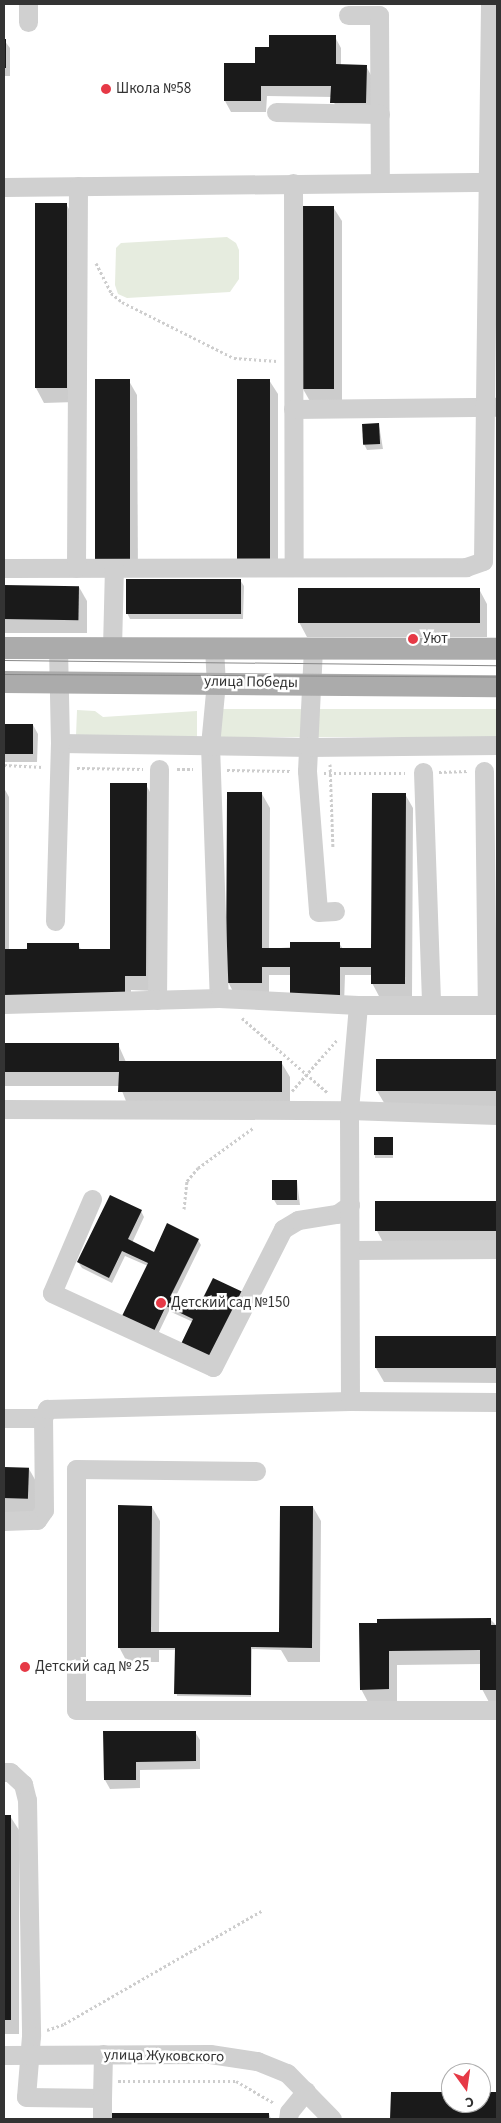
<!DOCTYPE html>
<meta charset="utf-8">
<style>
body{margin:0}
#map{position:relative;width:501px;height:2123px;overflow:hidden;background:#fff;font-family:"Source Sans 3",sans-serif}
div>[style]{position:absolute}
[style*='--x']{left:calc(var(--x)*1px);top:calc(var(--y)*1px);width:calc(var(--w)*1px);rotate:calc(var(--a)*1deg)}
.green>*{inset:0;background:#e6ecdf;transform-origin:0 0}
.shadow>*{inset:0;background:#0003;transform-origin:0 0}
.building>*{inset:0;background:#1a1a1a;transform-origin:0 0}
.path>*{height:3px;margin-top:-1.5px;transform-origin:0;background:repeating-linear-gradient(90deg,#cdcdcd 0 2.5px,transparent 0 5px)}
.minor>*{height:19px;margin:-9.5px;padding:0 9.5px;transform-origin:9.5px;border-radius:9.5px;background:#d0d0d0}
.major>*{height:22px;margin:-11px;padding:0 11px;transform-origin:11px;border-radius:11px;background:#ababab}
.tram>*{height:1px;margin:-0.5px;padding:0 0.5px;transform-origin:0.5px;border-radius:0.5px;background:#888}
.dots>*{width:14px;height:14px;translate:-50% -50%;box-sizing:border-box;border:2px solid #fff;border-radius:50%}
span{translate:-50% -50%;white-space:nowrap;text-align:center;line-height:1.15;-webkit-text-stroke:5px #fff;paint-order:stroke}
.poi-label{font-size:15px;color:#333}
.left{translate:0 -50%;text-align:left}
.street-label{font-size:15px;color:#333}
.frame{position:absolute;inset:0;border:5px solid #333;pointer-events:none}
.north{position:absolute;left:441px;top:2063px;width:50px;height:50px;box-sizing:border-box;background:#fff;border:1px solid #adadad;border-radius:50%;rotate:166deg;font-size:14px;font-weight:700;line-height:20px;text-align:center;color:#333}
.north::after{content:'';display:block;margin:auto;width:18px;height:22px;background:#e63946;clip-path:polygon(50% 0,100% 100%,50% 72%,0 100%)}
</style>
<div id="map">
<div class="green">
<div style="clip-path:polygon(227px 237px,236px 243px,239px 250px,239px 279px,230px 292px,127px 298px,118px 294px,115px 285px,116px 248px,121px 243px)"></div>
<div style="left:220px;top:709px;width:277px;height:28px"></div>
<div style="clip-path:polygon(77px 710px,95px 711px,103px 717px,197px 711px,197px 737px,76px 736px)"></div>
</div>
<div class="shadow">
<div style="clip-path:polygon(335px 37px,341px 48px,341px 66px,366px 66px,372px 77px,372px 114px,338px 113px,332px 97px,267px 96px,266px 112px,231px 112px,225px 101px,270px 48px)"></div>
<div style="clip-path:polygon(4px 40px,10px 48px,10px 76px,4px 76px)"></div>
<div style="clip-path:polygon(66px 204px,75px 219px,75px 402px,44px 403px,36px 388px,36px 205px)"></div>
<div style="clip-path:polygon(333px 207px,342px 221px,342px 403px,311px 403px,303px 389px)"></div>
<div style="clip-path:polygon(269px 380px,278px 394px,278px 576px,246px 576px)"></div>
<div style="clip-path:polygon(129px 381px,137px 395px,138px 576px,96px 562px)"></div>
<div style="clip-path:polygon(379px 425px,383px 449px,367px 450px,364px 444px)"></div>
<div style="clip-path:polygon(240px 580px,244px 586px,243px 619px,130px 619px,127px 613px)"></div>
<div style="clip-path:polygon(4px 586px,79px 587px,87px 601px,87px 633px,4px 633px)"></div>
<div style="clip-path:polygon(479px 589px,487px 604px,487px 637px,307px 637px,299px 622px)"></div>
<div style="clip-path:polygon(4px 725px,33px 725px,38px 734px,37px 762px,4px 762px)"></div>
<div style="clip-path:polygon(146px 785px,154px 799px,154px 991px,131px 990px,131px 1009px,4px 1008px,4px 788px,9px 797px,9px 950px,78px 945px,82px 951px,111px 954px)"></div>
<div style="clip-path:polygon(262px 794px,270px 808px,269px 949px,339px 943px,343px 949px,372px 953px,405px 794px,413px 808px,412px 998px,380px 998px,372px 983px,372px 975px,345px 975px,344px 1005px,291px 975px,269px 975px,269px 997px,236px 997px,228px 982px)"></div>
<div style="clip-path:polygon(4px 1044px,118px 1044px,126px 1062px,281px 1062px,290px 1077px,290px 1107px,128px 1106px,120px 1086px,4px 1086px)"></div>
<div style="clip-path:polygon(377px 1061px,497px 1062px,497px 1106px,386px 1106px,377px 1091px)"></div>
<div style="left:375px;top:1138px;width:18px;height:20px"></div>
<div style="clip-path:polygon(297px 1181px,300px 1205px,277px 1205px,274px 1200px)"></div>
<div style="clip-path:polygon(497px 1202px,497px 1245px,385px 1246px,377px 1231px,376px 1203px)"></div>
<div style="clip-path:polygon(141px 1211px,144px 1217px,132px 1243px,154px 1254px,198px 1240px,201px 1245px,174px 1300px,198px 1311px,193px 1322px,169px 1311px,157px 1336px,127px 1322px,148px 1266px,125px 1256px,112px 1283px,82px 1268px,78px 1262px)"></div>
<div style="clip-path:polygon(376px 1337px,497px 1338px,497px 1383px,384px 1382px,376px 1368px)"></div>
<div style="clip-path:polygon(4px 1469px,29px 1469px,37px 1483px,37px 1513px,4px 1513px)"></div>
<div style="clip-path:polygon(152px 1507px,160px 1521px,159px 1633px,280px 1634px,313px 1507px,321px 1521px,320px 1662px,288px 1662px,281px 1650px,252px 1649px,251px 1697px,177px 1696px,176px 1650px,159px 1650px,159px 1662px,127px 1662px,119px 1647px)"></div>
<div style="clip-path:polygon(491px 1620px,497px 1626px,497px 1704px,490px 1704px,482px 1689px,482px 1664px,397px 1665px,397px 1703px,369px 1704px,361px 1689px,360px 1625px)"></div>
<div style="clip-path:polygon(195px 1732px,200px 1740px,200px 1769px,140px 1770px,140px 1788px,110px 1789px,105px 1780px,104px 1733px)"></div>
<div style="clip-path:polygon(4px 1816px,10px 1816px,19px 1830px,19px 2034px,4px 2034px)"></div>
<div style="clip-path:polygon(392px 2093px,451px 2093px,451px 2103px,481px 2103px,481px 2093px,497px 2093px,497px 2119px,392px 2119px)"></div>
<div style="clip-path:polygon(269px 2114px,271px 2119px,111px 2119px,111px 2115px)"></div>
</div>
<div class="building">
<div style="clip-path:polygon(269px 35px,336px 35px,336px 64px,367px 65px,366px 103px,330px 103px,331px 86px,261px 86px,261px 101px,224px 101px,224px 63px,255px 63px,255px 47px,269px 47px)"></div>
<div style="left:4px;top:39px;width:2px;height:29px"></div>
<div style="left:35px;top:203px;width:32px;height:185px"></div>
<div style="left:301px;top:206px;width:33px;height:183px"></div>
<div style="left:130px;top:379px;width:183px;height:35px;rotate:90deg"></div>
<div style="left:237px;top:379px;width:33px;height:183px"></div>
<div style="left:379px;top:423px;width:21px;height:17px;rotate:87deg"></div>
<div style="left:126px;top:579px;width:115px;height:35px"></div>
<div style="left:4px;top:585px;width:75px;height:34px;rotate:1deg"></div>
<div style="left:298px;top:588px;width:182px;height:35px"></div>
<div style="left:4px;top:724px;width:29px;height:30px"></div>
<div style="clip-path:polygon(110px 783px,147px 783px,146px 976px,125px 976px,125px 998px,4px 998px,4px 949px,27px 949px,27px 943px,79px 943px,79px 949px,110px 949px)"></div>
<div style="clip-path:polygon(227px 792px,262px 792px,262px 948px,290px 948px,290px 942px,340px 942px,340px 948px,371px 948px,372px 793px,406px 793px,405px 984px,371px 984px,371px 967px,340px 967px,340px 997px,290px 997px,290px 967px,262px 967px,262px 983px,226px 983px)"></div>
<div style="clip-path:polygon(4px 1043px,119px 1043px,119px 1061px,282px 1061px,282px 1092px,118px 1092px,119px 1072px,4px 1072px)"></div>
<div style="left:376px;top:1059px;width:121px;height:32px"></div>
<div style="left:374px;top:1137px;width:19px;height:18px"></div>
<div style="left:272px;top:1180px;width:25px;height:20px"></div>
<div style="clip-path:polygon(110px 1195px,142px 1210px,128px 1239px,154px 1252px,167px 1223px,199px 1239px,170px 1297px,197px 1310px,213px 1278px,245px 1293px,212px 1361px,180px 1346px,193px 1319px,166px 1306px,154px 1331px,122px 1316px,148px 1263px,122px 1251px,109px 1278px,77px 1262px)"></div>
<div style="left:497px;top:1201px;width:30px;height:122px;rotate:90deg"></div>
<div style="left:375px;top:1336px;width:122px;height:32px"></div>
<div style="left:4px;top:1467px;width:25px;height:31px;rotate:2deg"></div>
<div style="clip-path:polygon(118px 1505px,152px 1506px,151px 1632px,279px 1632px,280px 1506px,313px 1506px,312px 1648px,251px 1647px,251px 1695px,174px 1694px,175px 1648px,118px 1648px)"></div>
<div style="clip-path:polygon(491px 1618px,491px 1625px,497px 1625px,497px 1690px,480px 1690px,480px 1650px,389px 1651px,389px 1689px,360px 1690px,359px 1623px,377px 1623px,377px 1619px)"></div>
<div style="clip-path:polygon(103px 1731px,196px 1731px,196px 1761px,136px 1762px,136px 1780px,104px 1780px)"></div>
<div style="left:4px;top:1815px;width:7px;height:205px"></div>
<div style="clip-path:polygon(391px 2092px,451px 2092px,451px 2103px,481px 2103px,481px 2092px,497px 2092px,497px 2119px,390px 2119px)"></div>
<div style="left:110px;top:2113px;width:159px;height:6px"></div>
</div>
<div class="path">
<div style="--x:96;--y:263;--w:34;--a:63"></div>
<div style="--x:111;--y:293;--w:14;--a:39"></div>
<div style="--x:122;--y:302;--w:125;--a:26.6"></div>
<div style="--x:234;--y:358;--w:43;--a:4"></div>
<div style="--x:330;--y:764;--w:84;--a:88"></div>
<div style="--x:4;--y:765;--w:39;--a:3"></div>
<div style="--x:77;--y:768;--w:66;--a:0.9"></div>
<div style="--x:177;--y:769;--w:16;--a:0"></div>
<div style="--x:227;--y:770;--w:64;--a:0.9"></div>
<div style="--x:439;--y:772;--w:29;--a:-2"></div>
<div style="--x:324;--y:773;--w:81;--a:0"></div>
<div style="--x:242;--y:1018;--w:114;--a:41.1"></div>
<div style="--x:292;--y:1091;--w:68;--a:-48.6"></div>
<div style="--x:184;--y:1209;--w:28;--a:-84"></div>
<div style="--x:187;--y:1181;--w:17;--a:-50"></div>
<div style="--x:198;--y:1168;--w:68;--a:-36"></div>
<div style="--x:47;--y:2030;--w:18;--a:-19"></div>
<div style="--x:64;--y:2024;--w:229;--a:-29.8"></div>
<div style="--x:118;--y:2081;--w:118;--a:0"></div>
<div style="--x:236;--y:2081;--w:44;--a:30.1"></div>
</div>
<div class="minor">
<div style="--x:348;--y:15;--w:31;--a:0"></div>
<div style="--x:379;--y:15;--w:165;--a:89.7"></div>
<div style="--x:28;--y:22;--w:18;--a:-90"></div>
<div style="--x:276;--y:112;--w:104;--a:1.1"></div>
<div style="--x:293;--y:183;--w:384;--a:89.9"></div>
<div style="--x:4;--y:187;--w:493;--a:-0.6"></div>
<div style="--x:293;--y:409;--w:203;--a:-0.6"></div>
<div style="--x:4;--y:568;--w:462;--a:-0.1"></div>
<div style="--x:466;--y:567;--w:18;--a:-19"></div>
<div style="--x:483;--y:561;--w:557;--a:-89.28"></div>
<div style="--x:76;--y:568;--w:382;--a:-89.7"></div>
<div style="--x:214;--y:647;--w:35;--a:87"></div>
<div style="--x:216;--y:682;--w:63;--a:95.4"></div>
<div style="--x:210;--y:745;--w:253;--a:88"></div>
<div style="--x:112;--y:648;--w:80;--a:-88.6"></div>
<div style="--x:313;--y:648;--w:123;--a:92.8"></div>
<div style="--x:307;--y:771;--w:141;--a:85.5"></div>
<div style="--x:318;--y:912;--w:17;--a:-3"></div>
<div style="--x:60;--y:743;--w:248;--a:0.9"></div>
<div style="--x:308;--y:747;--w:189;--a:-0.6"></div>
<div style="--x:484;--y:771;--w:234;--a:89.3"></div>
<div style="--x:423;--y:772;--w:231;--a:88"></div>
<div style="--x:55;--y:921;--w:178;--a:-88.4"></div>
<div style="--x:60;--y:743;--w:95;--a:-91.2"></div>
<div style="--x:157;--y:1000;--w:231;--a:-89.5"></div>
<div style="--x:4;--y:1004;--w:215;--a:-1.6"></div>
<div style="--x:219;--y:998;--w:139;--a:2.9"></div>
<div style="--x:358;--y:1005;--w:139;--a:0"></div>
<div style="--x:4;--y:1109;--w:345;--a:0.2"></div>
<div style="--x:349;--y:1110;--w:148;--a:1.9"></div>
<div style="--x:92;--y:1199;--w:102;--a:113.1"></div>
<div style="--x:52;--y:1293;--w:177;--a:24.7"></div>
<div style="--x:213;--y:1367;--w:155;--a:-63.1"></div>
<div style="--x:283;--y:1229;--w:17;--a:-31"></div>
<div style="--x:298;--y:1220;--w:39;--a:-9"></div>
<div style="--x:337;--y:1214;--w:16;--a:-35"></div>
<div style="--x:352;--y:1250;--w:145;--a:-0.4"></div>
<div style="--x:350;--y:1401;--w:291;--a:-90.2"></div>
<div style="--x:349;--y:1110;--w:105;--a:-85.1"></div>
<div style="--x:4;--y:1418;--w:39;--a:0"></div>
<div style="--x:256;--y:1471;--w:180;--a:-179.4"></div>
<div style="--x:76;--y:1469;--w:241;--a:90"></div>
<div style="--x:76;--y:1710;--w:421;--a:0"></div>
<div style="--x:4;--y:1521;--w:33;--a:-2"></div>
<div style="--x:37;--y:1520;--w:12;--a:-55"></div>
<div style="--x:44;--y:1510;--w:92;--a:-90.6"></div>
<div style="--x:43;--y:1418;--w:10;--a:-66"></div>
<div style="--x:47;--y:1409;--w:303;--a:-1.5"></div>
<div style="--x:350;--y:1401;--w:147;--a:0.4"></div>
<div style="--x:4;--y:1772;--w:6;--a:0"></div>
<div style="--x:10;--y:1772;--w:18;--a:43"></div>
<div style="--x:23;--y:1784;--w:16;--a:76"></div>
<div style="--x:27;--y:1800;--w:236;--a:89"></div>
<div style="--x:31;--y:2036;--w:61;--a:94.7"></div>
<div style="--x:26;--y:2097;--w:76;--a:0.8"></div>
<div style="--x:102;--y:2098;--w:44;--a:-88.7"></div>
<div style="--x:4;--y:2055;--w:206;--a:-0.3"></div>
<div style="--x:210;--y:2054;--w:48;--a:8.5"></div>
<div style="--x:257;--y:2061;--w:32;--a:22"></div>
<div style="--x:287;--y:2073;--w:64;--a:45.6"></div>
<div style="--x:102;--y:2098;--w:21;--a:90"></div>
<div style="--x:288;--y:2119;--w:7;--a:-82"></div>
<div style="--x:289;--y:2112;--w:27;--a:-51"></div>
</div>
<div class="major">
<div style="--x:4;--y:648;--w:493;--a:0.1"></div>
<div style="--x:4;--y:682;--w:493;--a:0.5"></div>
</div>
<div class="tram">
<div style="--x:4;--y:660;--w:493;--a:0.6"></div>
<div style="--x:4;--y:674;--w:493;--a:0.3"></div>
</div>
<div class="dots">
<div style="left:106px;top:89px;background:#e63946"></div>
<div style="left:413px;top:639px;background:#e63946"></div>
<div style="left:161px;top:1303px;background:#e63946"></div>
<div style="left:25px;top:1667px;background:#e63946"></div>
</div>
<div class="poi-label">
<span class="left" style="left:116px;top:89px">Школа №58</span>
<span class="left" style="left:423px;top:639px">Уют</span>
<span class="left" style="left:171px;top:1303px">Детский сад №150</span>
<span class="left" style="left:35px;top:1667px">Детский сад № 25</span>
</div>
<div class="street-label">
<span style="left:251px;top:682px;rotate:1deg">улица Победы</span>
<span style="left:164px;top:2056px;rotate:1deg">улица Жуковского</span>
</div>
<div class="frame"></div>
<div class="north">С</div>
</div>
